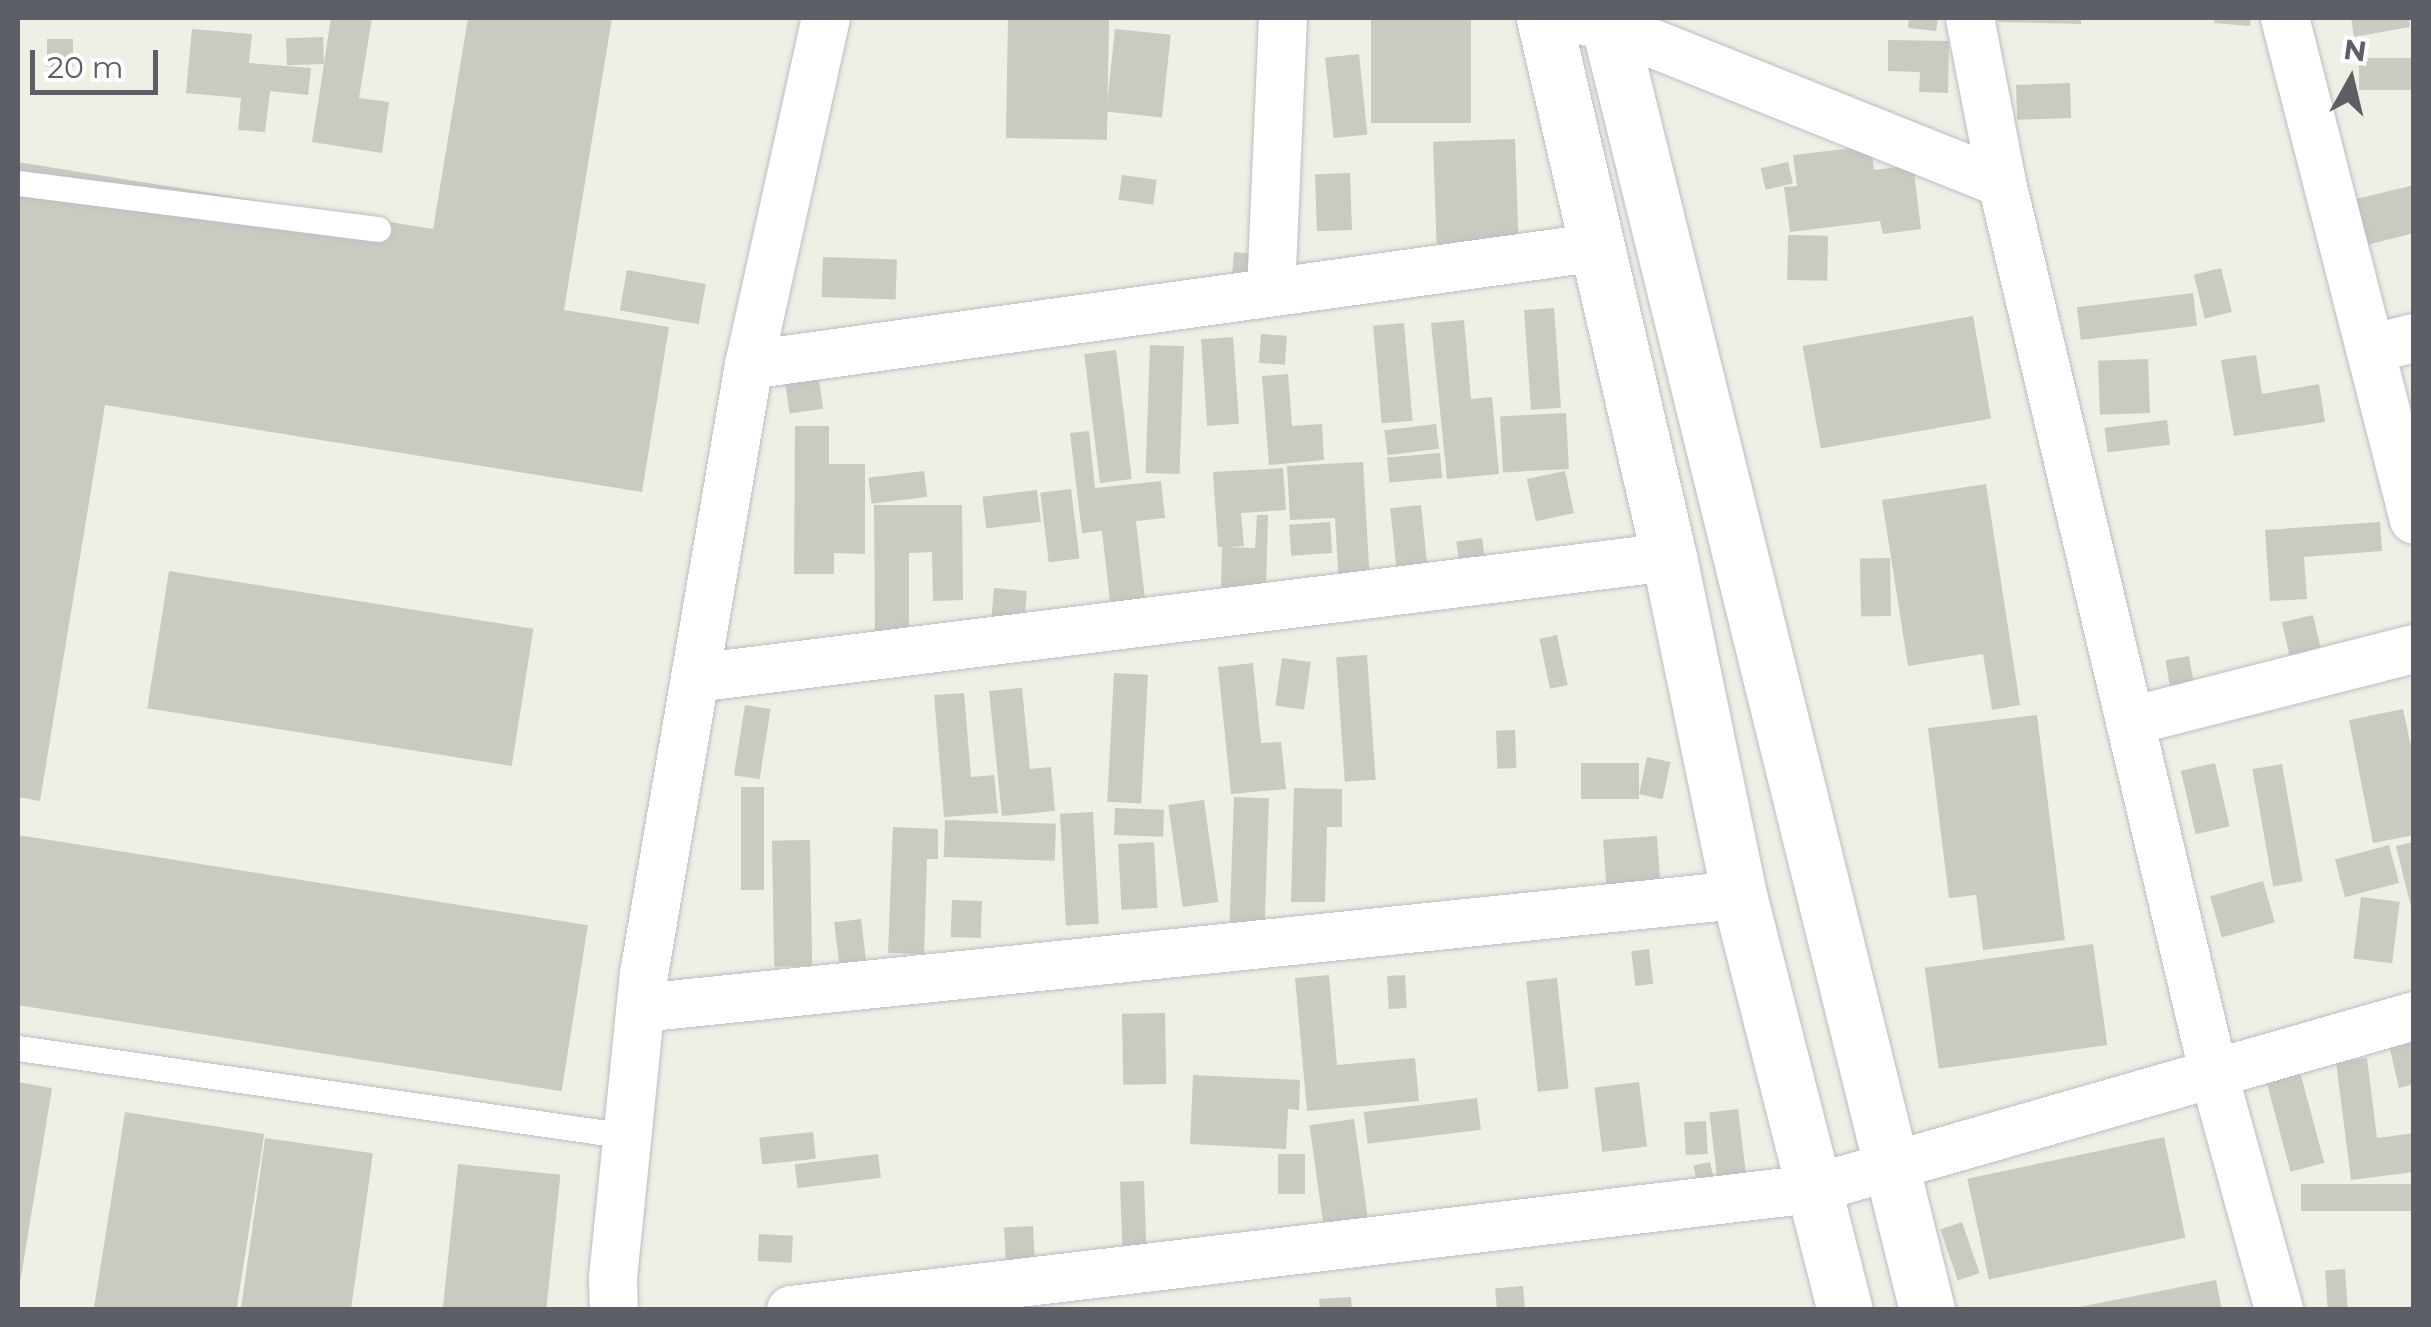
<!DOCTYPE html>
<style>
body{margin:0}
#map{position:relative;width:2431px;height:1327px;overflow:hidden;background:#f0efe5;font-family:Montserrat,sans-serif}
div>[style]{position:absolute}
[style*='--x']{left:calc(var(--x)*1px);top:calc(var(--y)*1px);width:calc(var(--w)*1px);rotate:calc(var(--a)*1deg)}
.building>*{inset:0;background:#cacac1;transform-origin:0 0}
.roads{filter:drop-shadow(0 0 2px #bcbdc4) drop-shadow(0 0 2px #bcbdc4)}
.service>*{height:25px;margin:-12.5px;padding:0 12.5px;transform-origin:12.5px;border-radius:12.5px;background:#fff}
.minor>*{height:48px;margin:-24px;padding:0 24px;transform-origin:24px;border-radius:24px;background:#fff}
.tertiary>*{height:55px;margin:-27.5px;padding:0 27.5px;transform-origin:27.5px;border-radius:27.5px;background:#fff}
span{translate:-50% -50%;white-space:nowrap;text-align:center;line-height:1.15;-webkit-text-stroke:8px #fff;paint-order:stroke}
.frame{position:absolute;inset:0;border:20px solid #5d5f66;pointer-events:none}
.north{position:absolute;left:2301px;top:30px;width:100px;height:100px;-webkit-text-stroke:8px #fff;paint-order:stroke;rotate:8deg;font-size:28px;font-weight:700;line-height:40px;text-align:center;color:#5d5f66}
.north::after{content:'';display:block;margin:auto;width:35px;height:45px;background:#5d5f66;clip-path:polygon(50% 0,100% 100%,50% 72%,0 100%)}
.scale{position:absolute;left:30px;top:50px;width:128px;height:45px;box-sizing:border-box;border:5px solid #5d5f66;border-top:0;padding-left:12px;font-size:30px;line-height:35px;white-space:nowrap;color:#5d5f66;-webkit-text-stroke:8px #fff;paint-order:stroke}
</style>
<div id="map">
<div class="building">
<div style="clip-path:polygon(331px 18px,372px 18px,359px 98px,389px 102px,382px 153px,312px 142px)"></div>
<div style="clip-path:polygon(468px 18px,612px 18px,564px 310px,669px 327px,642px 492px,105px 405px,40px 801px,18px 797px,18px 162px,433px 229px)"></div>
<div style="left:1008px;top:18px;width:101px;height:120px;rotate:1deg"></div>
<div style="left:1371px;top:18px;width:100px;height:105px"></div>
<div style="clip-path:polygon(1909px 18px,1938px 18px,1936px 31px,1908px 28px)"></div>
<div style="clip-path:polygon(1998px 18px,2081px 18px,2081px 24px,1998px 22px)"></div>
<div style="clip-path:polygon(2215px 18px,2251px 18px,2250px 26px,2214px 23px)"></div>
<div style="clip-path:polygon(2351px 18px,2409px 18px,2410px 27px,2354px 37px)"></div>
<div style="clip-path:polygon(192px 29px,252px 34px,249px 63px,311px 68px,308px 95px,270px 91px,265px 132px,238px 130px,241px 98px,186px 93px)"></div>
<div style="left:1115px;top:29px;width:56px;height:83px;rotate:6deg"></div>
<div style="left:323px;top:37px;width:27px;height:37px;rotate:88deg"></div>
<div style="left:47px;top:39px;width:26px;height:28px"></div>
<div style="clip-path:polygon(1888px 40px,1949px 41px,1948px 93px,1919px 92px,1920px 72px,1888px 71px)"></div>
<div style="left:1359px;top:54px;width:81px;height:34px;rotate:84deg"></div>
<div style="left:2414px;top:58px;width:32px;height:55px;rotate:90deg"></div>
<div style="left:2070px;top:83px;width:35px;height:54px;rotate:88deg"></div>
<div style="left:1515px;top:139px;width:117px;height:82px;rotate:88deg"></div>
<div style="clip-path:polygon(1871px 146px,1874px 170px,1913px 165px,1921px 229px,1883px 234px,1880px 221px,1790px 232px,1784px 187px,1797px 186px,1793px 155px)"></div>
<div style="left:1788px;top:162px;width:22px;height:28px;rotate:77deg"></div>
<div style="left:1350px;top:173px;width:57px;height:35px;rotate:88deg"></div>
<div style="left:1122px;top:175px;width:35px;height:25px;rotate:8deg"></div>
<div style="clip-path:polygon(2414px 185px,2414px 233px,2363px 246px,2352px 200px)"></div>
<div style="left:1788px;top:235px;width:40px;height:45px;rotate:1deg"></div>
<div style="left:1234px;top:252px;width:34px;height:32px;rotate:5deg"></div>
<div style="left:823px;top:257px;width:74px;height:40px;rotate:2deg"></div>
<div style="left:2221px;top:268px;width:45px;height:28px;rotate:76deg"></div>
<div style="left:627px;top:270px;width:80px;height:41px;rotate:10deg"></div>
<div style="left:2193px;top:293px;width:33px;height:117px;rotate:83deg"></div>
<div style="left:1554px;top:308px;width:100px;height:30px;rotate:86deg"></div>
<div style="left:1973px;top:316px;width:104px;height:173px;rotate:80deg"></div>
<div style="clip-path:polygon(1464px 320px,1471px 399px,1492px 397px,1499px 474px,1447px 479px,1431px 323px)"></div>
<div style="left:1404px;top:323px;width:98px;height:31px;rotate:85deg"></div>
<div style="left:1261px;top:334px;width:26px;height:29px;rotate:4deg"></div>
<div style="left:1233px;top:337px;width:87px;height:32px;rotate:86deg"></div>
<div style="left:1150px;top:345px;width:34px;height:128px;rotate:2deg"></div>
<div style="left:1116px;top:350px;width:130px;height:32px;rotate:83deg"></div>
<div style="clip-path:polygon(2256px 355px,2262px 394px,2319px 384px,2325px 422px,2234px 436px,2221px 360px)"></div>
<div style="left:2148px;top:359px;width:54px;height:50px;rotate:88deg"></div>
<div style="clip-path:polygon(1288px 374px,1292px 426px,1322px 424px,1324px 460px,1269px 465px,1262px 376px)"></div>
<div style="left:819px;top:379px;width:30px;height:34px;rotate:82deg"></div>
<div style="left:1566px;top:413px;width:56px;height:66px;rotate:87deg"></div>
<div style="left:2167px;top:420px;width:25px;height:63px;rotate:83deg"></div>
<div style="left:1436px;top:424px;width:25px;height:52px;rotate:83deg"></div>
<div style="clip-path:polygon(795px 426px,829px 426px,829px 464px,865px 464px,865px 554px,834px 553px,834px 574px,794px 574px)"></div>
<div style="clip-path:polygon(1089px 431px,1095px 488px,1161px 481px,1165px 518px,1136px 521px,1145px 599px,1110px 602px,1102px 531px,1082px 533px,1070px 433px)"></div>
<div style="left:1440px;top:453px;width:25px;height:53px;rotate:85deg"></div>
<div style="clip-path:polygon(1363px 462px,1370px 584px,1339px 586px,1335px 518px,1290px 520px,1287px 466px)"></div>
<div style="clip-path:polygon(1283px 468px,1286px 510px,1241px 513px,1244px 546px,1228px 547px,1255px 548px,1257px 515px,1268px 515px,1266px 588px,1221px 587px,1222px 547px,1218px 547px,1213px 472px)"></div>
<div style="left:924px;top:471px;width:26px;height:56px;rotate:83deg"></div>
<div style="left:1565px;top:471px;width:43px;height:39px;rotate:78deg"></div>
<div style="clip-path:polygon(1986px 484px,2020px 705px,1992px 710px,1983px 654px,1908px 666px,1882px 500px)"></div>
<div style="left:1071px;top:489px;width:70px;height:31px;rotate:83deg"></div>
<div style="left:1037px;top:490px;width:32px;height:55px;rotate:83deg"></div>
<div style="clip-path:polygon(874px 505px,962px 505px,963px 600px,933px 601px,932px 552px,909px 553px,909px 633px,875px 633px)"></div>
<div style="left:1421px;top:505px;width:75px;height:31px;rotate:84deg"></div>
<div style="left:1330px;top:522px;width:31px;height:41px;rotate:86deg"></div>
<div style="clip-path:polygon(2380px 522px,2382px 551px,2304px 557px,2307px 599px,2270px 601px,2265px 530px)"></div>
<div style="left:1482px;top:538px;width:35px;height:26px;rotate:82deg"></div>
<div style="left:1890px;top:558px;width:58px;height:30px;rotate:89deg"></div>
<div style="left:169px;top:571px;width:369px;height:139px;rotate:9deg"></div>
<div style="left:994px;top:588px;width:33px;height:28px;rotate:5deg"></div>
<div style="left:2313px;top:615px;width:45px;height:32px;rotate:77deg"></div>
<div style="left:1557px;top:635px;width:51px;height:18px;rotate:78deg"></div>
<div style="left:1367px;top:655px;width:125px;height:31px;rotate:86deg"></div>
<div style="left:2189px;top:656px;width:29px;height:24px;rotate:80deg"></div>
<div style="left:1282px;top:658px;width:29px;height:48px;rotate:8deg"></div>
<div style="clip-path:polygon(1253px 663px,1261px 743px,1281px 742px,1286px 789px,1231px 794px,1218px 667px)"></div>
<div style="left:1114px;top:673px;width:34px;height:129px;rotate:3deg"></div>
<div style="clip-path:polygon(1022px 688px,1030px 769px,1051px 767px,1055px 811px,1002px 816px,989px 691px)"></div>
<div style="clip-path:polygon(964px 693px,971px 777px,994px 775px,998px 813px,944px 817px,934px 695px)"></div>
<div style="left:745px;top:705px;width:26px;height:71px;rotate:9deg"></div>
<div style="clip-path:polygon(2403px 709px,2414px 761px,2414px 835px,2373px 843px,2349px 720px)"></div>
<div style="clip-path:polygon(2037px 715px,2065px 940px,1983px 950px,1976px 895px,1949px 898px,1928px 728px)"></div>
<div style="left:1515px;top:730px;width:38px;height:19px;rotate:88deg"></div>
<div style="left:1647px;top:757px;width:24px;height:38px;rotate:12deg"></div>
<div style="left:1581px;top:763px;width:58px;height:36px"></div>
<div style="left:2215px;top:763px;width:65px;height:35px;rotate:77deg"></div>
<div style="left:2282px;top:764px;width:119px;height:30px;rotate:80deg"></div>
<div style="left:741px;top:787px;width:23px;height:103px"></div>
<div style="clip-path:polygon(1294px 788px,1342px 789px,1342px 827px,1327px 827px,1325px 902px,1291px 902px)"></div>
<div style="left:1234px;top:797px;width:35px;height:125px;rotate:2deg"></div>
<div style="left:1204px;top:800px;width:103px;height:36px;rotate:82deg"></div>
<div style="left:1115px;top:808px;width:49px;height:27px;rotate:2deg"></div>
<div style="left:1093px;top:812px;width:112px;height:33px;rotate:87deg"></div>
<div style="left:945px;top:820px;width:111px;height:37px;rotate:2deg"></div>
<div style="clip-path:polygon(893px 827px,938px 829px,938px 859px,927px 859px,924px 954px,888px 953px)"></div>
<div style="left:18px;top:835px;width:577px;height:168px;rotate:9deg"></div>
<div style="left:1657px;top:836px;width:48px;height:54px;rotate:86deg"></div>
<div style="left:810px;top:840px;width:126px;height:38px;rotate:89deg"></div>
<div style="left:1154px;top:842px;width:66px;height:36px;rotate:87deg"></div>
<div style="clip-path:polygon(2414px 842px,2414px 911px,2412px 911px,2396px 846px)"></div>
<div style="left:2389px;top:845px;width:39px;height:56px;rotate:75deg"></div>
<div style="left:2263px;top:881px;width:43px;height:55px;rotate:74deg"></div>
<div style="left:2361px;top:897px;width:39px;height:62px;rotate:7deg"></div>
<div style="left:952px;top:900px;width:30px;height:37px;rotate:2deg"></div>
<div style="left:861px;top:919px;width:42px;height:27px;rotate:83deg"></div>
<div style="left:2093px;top:944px;width:102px;height:170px;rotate:82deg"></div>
<div style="left:1649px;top:949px;width:35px;height:18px;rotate:83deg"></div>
<div style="clip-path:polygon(1329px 975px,1337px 1065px,1415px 1058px,1419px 1101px,1307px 1111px,1295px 978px)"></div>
<div style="left:1405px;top:975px;width:33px;height:18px;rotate:87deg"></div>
<div style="left:1557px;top:978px;width:111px;height:31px;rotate:84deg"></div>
<div style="left:1165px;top:1013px;width:71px;height:43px;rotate:89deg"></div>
<div style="clip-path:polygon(2414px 1039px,2414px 1084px,2399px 1088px,2389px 1045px)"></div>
<div style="clip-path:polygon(2367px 1058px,2377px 1138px,2414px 1133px,2414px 1172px,2351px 1180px,2336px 1062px)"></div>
<div style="left:2300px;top:1072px;width:94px;height:35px;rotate:75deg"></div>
<div style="clip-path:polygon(1193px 1075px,1300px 1080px,1299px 1110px,1288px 1109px,1286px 1149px,1190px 1144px)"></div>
<div style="clip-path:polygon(18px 1082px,52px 1088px,20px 1283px,18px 1282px)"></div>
<div style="left:1639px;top:1082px;width:65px;height:45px;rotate:83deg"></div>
<div style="left:1477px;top:1098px;width:32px;height:114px;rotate:83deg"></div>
<div style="left:1738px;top:1109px;width:92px;height:29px;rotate:83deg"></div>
<div style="left:125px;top:1112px;width:141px;height:200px;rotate:9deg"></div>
<div style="left:1354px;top:1119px;width:115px;height:45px;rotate:82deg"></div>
<div style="left:1706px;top:1121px;width:33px;height:22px;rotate:87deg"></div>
<div style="left:813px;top:1132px;width:27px;height:54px;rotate:84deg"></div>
<div style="left:2164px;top:1137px;width:103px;height:201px;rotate:78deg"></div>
<div style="left:265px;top:1138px;width:109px;height:174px;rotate:8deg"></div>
<div style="left:878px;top:1154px;width:24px;height:84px;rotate:83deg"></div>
<div style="left:1278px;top:1154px;width:27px;height:40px"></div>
<div style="left:1710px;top:1162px;width:34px;height:17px;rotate:78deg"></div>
<div style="left:458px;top:1164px;width:103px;height:147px;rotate:6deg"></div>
<div style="left:1144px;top:1181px;width:70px;height:24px;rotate:88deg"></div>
<div style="left:2414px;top:1184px;width:27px;height:113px;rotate:90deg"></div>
<div style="left:1962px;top:1222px;width:54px;height:23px;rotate:71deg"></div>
<div style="left:1033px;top:1226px;width:43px;height:29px;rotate:87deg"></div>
<div style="left:759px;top:1234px;width:34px;height:27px;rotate:3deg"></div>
<div style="left:2345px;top:1269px;width:41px;height:20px;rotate:86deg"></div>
<div style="clip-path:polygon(2216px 1280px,2222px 1310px,2074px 1310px,2074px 1308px)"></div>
<div style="left:1523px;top:1286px;width:24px;height:28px;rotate:85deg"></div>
<div style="clip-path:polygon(1351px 1297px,1352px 1310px,1320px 1310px,1319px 1299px)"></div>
</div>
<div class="roads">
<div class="service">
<div style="--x:18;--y:183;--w:363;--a:7.3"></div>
<div style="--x:18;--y:1048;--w:616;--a:8.21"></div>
</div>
<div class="minor">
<div style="--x:1569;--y:18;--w:41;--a:11.3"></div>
<div style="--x:1609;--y:26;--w:423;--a:21.8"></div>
<div style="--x:2002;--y:183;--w:917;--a:76.63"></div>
<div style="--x:2214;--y:1075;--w:244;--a:74.5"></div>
<div style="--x:1970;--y:18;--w:168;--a:79"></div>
<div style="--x:2285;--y:18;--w:518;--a:75.59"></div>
<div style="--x:1271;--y:292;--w:274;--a:-87.5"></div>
<div style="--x:2370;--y:349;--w:45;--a:-14"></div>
<div style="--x:749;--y:365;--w:858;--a:-7.9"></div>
<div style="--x:695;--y:678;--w:981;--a:-7.08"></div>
<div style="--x:2131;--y:721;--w:292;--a:-14.3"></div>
<div style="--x:641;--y:1008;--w:1104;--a:-5.88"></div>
<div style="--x:614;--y:1310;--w:32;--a:-92"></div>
<div style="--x:613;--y:1278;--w:306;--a:-84.2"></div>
<div style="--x:644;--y:974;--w:618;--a:-80.22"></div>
<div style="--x:749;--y:365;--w:355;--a:-77.5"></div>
<div style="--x:791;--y:1310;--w:1028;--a:-6.76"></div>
<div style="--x:1812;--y:1189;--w:626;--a:-16.03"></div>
</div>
<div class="tertiary">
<div style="--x:1544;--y:18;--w:553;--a:76.94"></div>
<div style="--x:1669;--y:557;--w:345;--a:78.3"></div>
<div style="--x:1739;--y:895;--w:428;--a:75.7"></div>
<div style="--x:1607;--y:18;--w:1331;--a:76.09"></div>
</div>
</div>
<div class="frame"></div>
<div class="north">N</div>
<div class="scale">20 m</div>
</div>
